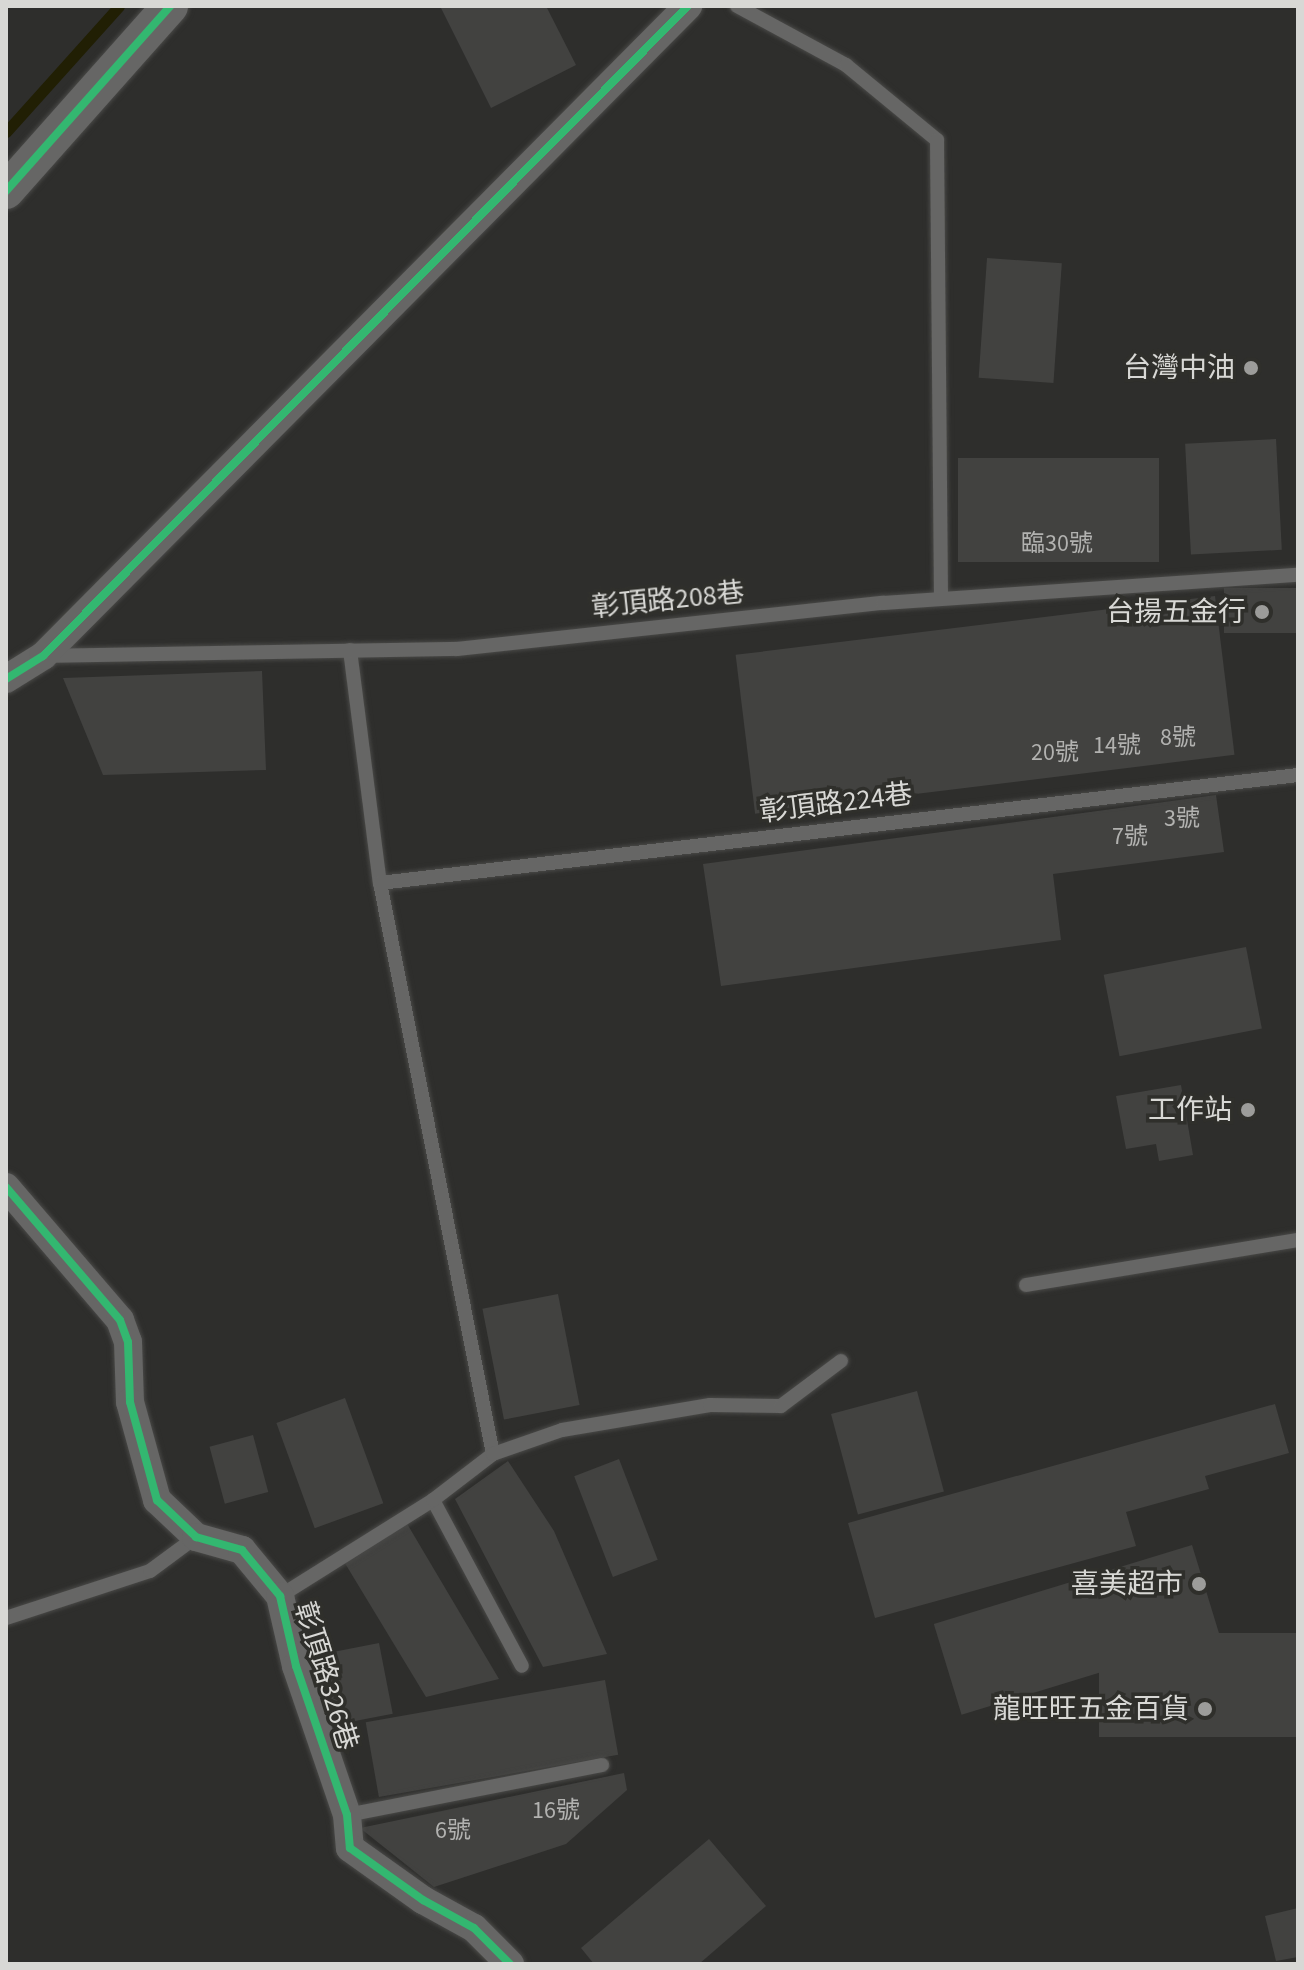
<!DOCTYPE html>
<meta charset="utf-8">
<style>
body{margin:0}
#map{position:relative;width:1304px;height:1970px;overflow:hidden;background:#2e2e2c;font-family:"Source Sans 3","Noto Sans TC",sans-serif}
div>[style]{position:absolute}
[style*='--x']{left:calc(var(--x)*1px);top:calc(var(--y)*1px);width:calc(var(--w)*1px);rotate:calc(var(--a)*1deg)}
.stream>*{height:11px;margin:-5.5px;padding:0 5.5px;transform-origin:5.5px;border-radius:5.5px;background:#211f04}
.building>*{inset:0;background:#424240;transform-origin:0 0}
.roads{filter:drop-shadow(0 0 2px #494947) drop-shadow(0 0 2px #494947)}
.service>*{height:14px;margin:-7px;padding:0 7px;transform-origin:7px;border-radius:7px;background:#666665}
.minor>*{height:28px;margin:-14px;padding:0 14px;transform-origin:14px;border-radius:14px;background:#666665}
.tertiary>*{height:36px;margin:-18px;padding:0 18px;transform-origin:18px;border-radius:18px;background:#666665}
.cycleway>*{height:8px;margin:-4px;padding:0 4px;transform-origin:4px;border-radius:4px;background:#33b770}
.dots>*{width:22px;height:22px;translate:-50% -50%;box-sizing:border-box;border:4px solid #2f2f2b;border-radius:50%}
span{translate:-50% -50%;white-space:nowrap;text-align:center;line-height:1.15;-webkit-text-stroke:7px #2f2f2b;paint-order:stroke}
.number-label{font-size:24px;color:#b2b2b0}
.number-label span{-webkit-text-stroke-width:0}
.poi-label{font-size:28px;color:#d8d8d5}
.right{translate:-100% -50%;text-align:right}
.street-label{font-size:28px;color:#d8d8d5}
.frame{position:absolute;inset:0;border:8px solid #d8d8d5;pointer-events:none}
</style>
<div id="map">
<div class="stream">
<div style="--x:6;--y:132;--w:169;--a:-48.1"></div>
</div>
<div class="building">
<div style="clip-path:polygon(440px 6px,546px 6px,576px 65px,491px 108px)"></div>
<div style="left:987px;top:258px;width:75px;height:120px;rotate:4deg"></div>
<div style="left:1276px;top:439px;width:111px;height:91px;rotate:87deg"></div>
<div style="left:958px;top:458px;width:201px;height:104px"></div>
<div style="left:1298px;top:588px;width:45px;height:74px;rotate:90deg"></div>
<div style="left:1215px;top:596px;width:160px;height:483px;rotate:83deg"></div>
<div style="clip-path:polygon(262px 671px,266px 770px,103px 775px,63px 678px)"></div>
<div style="clip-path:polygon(1216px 795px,1224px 852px,1053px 874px,1061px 940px,721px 986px,703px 864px)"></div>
<div style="left:1246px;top:947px;width:83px;height:145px;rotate:79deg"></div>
<div style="clip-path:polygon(1181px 1085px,1193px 1155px,1159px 1161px,1156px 1144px,1126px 1149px,1116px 1096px)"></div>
<div style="left:558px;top:1294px;width:113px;height:77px;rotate:79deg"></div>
<div style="left:917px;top:1391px;width:104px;height:89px;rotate:75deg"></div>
<div style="left:345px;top:1398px;width:112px;height:73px;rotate:70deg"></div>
<div style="clip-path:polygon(1275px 1404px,1289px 1453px,1205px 1476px,1209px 1489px,1126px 1512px,1136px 1546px,875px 1618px,848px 1523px)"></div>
<div style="left:253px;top:1435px;width:59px;height:45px;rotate:75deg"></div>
<div style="left:619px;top:1459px;width:108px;height:48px;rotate:69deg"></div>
<div style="clip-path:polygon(508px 1461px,554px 1531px,607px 1654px,543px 1667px,455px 1499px)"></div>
<div style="clip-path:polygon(406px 1522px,499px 1679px,426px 1697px,343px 1560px)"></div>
<div style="left:1192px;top:1545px;width:95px;height:270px;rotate:73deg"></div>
<div style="left:1298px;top:1633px;width:104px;height:199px;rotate:90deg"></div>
<div style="left:379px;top:1643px;width:72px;height:65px;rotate:79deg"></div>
<div style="left:605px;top:1680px;width:76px;height:243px;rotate:80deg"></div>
<div style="clip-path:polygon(624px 1773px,627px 1790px,566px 1844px,434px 1887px,360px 1828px)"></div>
<div style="clip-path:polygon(709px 1839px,766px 1906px,699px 1964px,594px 1964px,581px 1948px)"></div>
<div style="clip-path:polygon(1298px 1908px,1298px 1957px,1276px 1961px,1265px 1916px)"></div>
</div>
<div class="roads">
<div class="service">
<div style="--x:737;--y:6;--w:124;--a:28.4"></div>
<div style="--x:846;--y:65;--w:118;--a:39.5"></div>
<div style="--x:937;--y:140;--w:459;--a:89.5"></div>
<div style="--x:350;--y:650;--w:235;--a:82.7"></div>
<div style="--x:380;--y:883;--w:582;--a:78.81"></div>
<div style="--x:46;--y:656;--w:411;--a:-1"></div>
<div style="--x:457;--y:649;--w:428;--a:-6.2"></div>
<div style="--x:883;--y:603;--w:416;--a:-3.9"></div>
<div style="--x:380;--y:883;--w:924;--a:-6.71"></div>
<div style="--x:1026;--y:1285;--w:276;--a:-9.4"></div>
<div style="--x:433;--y:1500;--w:188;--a:61.8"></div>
<div style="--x:280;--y:1596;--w:181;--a:-32.1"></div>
<div style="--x:433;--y:1500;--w:76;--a:-37.5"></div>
<div style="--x:493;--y:1454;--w:73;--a:-19.2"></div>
<div style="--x:562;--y:1430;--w:150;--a:-9.6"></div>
<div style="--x:710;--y:1405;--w:71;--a:0.8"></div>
<div style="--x:781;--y:1406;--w:75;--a:-36.9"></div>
<div style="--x:6;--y:1618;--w:151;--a:-18.1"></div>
<div style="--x:150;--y:1571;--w:57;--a:-36.5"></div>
<div style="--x:347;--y:1815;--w:260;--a:-11.1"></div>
</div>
<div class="minor">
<div style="--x:6;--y:679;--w:44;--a:-31.9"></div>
<div style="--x:43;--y:656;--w:916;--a:-45.22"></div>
<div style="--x:6;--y:1187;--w:175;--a:49.4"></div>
<div style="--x:120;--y:1320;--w:23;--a:70"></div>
<div style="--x:128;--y:1342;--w:60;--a:88.1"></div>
<div style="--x:130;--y:1402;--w:102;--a:74.6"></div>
<div style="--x:157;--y:1500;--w:54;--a:43.5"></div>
<div style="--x:196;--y:1537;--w:48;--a:15.8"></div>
<div style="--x:242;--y:1550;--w:60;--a:50.4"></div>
<div style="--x:280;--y:1596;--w:72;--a:77.1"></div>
<div style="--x:296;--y:1666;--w:157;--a:71.1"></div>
<div style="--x:347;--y:1815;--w:33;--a:85"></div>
<div style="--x:350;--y:1848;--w:90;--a:35.5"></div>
<div style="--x:423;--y:1900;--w:58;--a:28.8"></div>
<div style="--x:474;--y:1928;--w:51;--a:45"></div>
</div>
<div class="tertiary">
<div style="--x:6;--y:191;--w:247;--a:-48.4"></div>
</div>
</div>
<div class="cycleway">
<div style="--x:6;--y:191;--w:247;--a:-48.4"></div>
<div style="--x:6;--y:679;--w:44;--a:-31.9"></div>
<div style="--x:43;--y:656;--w:916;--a:-45.22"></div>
<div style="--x:6;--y:1187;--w:175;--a:49.4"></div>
<div style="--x:120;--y:1320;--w:23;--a:70"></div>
<div style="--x:128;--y:1342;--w:60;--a:88.1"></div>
<div style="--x:130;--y:1402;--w:102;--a:74.6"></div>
<div style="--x:157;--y:1500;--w:54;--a:43.5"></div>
<div style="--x:196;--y:1537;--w:48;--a:15.8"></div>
<div style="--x:242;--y:1550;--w:60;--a:50.4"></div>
<div style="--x:280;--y:1596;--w:72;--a:77.1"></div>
<div style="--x:296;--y:1666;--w:157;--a:71.1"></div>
<div style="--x:347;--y:1815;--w:33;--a:85"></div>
<div style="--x:350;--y:1848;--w:90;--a:35.5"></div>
<div style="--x:423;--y:1900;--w:58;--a:28.8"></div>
<div style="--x:474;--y:1928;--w:51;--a:45"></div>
</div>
<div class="dots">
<div style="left:1251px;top:368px;background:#9c9c9a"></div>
<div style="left:1262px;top:612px;background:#9c9c9a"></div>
<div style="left:1248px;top:1110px;background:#9c9c9a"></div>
<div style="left:1199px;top:1584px;background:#9c9c9a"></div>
<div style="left:1205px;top:1709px;background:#9c9c9a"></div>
</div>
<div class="number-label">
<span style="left:1057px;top:544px">臨30號</span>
<span style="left:1178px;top:738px">8號</span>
<span style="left:1117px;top:746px">14號</span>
<span style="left:1055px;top:753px">20號</span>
<span style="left:1182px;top:819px">3號</span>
<span style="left:1130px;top:837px">7號</span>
<span style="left:556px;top:1811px">16號</span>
<span style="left:453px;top:1831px">6號</span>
</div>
<div class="poi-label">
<span class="right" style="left:1235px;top:368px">台灣中油</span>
<span class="right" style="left:1246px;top:612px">台揚五金行</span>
<span class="right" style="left:1232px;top:1110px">工作站</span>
<span class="right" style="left:1183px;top:1584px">喜美超市</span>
<span class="right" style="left:1189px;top:1709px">龍旺旺五金百貨</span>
</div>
<div class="street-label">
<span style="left:668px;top:600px;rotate:-6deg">彰頂路208巷</span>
<span style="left:836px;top:803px;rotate:-7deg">彰頂路224巷</span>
<span style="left:326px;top:1676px;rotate:73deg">彰頂路326巷</span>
</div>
<div class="frame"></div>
</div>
